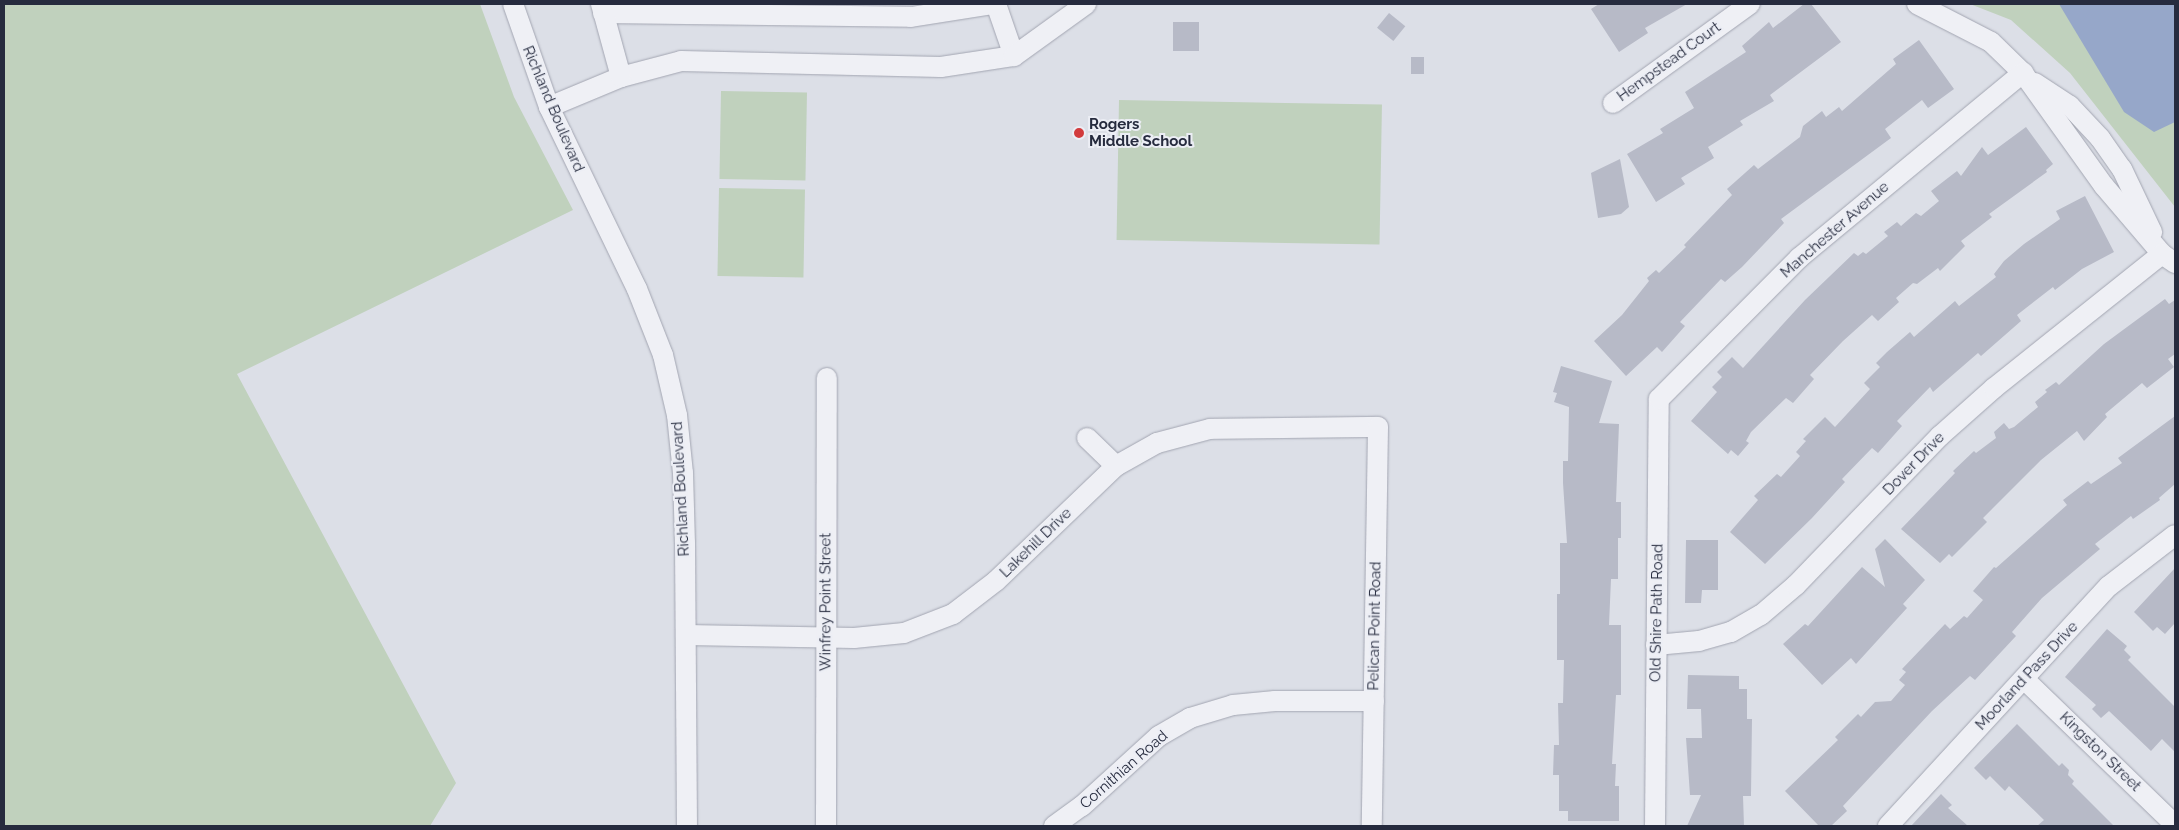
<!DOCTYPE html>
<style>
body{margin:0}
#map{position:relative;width:2179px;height:830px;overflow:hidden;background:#dcdfe7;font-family:Raleway,sans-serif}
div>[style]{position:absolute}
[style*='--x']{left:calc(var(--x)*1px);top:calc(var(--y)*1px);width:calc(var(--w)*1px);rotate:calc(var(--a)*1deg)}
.green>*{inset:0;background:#c0d1bd;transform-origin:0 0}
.water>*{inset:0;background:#96a7c9}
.building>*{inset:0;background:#b7bac7;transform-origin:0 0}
.roads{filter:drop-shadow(0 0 1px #a2a5b1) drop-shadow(0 0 1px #a2a5b1)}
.minor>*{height:20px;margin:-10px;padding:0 10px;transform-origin:10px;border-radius:10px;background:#eff0f5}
.dots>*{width:14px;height:14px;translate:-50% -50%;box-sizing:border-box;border:2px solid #eceef5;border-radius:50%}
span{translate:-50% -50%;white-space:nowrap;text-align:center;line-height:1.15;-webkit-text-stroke:4px #eceef5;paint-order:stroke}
.street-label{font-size:15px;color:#262b3e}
.poi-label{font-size:15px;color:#262b3e;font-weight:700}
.left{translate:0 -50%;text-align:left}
.frame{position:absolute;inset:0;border:5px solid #262b3e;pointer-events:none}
</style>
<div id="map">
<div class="green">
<div style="clip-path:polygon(4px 4px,480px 4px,514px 97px,573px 210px,237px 374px,456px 783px,430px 826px,4px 826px)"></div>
<div style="clip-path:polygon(1970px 4px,2175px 4px,2175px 207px,2070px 73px,2011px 20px)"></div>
<div style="left:721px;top:91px;width:86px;height:88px;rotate:1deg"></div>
<div style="left:1119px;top:100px;width:263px;height:140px;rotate:1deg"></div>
<div style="left:719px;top:188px;width:86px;height:88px;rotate:1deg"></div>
</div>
<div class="water">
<div style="clip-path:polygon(2059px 4px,2175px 4px,2175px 122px,2154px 132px,2124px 112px)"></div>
</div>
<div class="building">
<div style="clip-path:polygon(1599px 4px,1687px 4px,1645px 28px,1648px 33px,1619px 52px,1591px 9px)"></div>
<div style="clip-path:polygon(1804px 4px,1811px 4px,1841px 42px,1770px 95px,1774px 101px,1740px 121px,1743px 125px,1708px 147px,1714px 158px,1681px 178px,1685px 184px,1656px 202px,1627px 154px,1663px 133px,1660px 129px,1694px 108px,1685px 92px,1746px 52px,1742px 46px,1769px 22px,1773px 28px)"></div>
<div style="left:1389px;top:13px;width:21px;height:19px;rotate:39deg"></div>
<div style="left:1173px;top:22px;width:26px;height:29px"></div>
<div style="clip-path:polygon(1919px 40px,1954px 89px,1928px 108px,1922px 100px,1885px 129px,1891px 138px,1781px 219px,1784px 223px,1742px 267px,1725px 282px,1721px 279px,1680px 322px,1685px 326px,1662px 352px,1657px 347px,1626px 376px,1594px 341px,1622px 315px,1649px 281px,1647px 278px,1656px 270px,1659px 273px,1686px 247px,1684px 245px,1732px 195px,1727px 189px,1754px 165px,1758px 169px,1800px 137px,1803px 126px,1822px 111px,1826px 117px,1839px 107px,1842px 111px,1896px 64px,1893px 59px)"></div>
<div style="left:1411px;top:57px;width:13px;height:17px"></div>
<div style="clip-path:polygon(2026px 127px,2053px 164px,2046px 170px,2047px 172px,1989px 214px,1992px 217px,1961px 241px,1965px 246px,1940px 271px,1938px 268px,1917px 284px,1913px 283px,1896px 298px,1899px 302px,1878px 321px,1872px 315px,1843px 341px,1810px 375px,1814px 379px,1793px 403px,1786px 398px,1751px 432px,1746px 441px,1749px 443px,1738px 456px,1731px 450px,1728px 454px,1691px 421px,1717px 392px,1712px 387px,1722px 377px,1717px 372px,1732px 357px,1743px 368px,1805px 300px,1854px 253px,1858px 256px,1863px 252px,1866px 254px,1888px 236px,1884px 232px,1897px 222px,1901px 226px,1916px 213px,1921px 216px,1939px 201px,1931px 191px,1957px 171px,1961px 176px,1982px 147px,1988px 155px)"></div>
<div style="clip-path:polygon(1620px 159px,1629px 207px,1621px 214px,1598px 218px,1591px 173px)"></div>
<div style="clip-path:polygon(2085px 196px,2114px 252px,2082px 269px,2055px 290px,2053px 287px,2017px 315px,2021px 321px,1981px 356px,1978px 353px,1933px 392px,1930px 387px,1897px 421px,1902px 426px,1878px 453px,1872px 448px,1842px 479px,1845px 482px,1812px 518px,1765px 564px,1730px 532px,1758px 500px,1754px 496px,1777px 474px,1781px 477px,1800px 456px,1796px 452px,1806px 441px,1803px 439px,1825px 417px,1835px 427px,1870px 389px,1864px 383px,1880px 367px,1876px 363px,1887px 352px,1910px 332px,1914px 337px,1955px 301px,1959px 306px,1996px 277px,1994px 274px,2004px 261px,2024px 244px,2060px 219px,2056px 211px)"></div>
<div style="clip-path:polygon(2165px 299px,2169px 304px,2175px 300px,2175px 354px,2168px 359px,2174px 367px,2147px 388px,2142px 383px,2105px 414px,2107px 417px,2084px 441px,2077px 431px,2041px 460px,1983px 518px,1987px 522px,1952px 557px,1949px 554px,1940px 563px,1901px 529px,1955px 473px,1953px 471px,1974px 451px,1976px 453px,1996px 438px,1994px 432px,2004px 423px,2009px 429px,2014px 427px,2038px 407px,2035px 402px,2047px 392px,2045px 390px,2056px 382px,2059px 385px,2104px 344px)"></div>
<div style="clip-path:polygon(1561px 366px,1612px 381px,1599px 423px,1619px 424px,1616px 502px,1621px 502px,1621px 538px,1618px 538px,1618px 579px,1611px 579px,1609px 625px,1621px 625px,1621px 695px,1616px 695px,1612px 764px,1616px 764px,1615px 786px,1619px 786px,1619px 821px,1568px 821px,1568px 811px,1559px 811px,1559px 775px,1553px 775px,1554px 745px,1559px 745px,1558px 703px,1563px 703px,1564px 660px,1557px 660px,1557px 594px,1560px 594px,1560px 543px,1567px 543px,1563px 483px,1563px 461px,1568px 461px,1569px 407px,1554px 402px,1557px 393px,1553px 392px)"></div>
<div style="clip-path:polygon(2175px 416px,2175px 484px,2159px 498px,2160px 500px,2133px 519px,2131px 516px,2095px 544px,2100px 549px,2042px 598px,2012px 632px,2016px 636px,1975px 680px,1970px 676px,1932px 711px,1843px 806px,1847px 811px,1831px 826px,1819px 826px,1785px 791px,1838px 740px,1835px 737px,1858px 714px,1861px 717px,1875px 702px,1891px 701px,1905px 685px,1899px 680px,1906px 672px,1902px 669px,1945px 624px,1950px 629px,1964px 616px,1967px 618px,1983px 600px,1973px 591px,1994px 567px,1996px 568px,2067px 505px,2063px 500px,2088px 481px,2091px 484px,2122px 463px,2118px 458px)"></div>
<div style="clip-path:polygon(1885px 539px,1925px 580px,1903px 604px,1907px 608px,1856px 664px,1851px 658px,1822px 685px,1783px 644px,1805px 624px,1808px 626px,1862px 567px,1885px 587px,1875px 549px)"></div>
<div style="clip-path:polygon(1686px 540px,1718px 540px,1718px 590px,1702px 590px,1701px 603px,1685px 603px)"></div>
<div style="clip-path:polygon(2175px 568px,2175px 623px,2165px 634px,2157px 627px,2153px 631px,2134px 612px)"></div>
<div style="clip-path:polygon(2107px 629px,2127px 646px,2124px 650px,2131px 657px,2128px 660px,2175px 707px,2175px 752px,2162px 739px,2151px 751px,2109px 711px,2101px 718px,2092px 709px,2096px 705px,2065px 677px)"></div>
<div style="clip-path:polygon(1688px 675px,1739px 676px,1739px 689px,1747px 689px,1747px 719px,1752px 719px,1751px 796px,1743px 796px,1744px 826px,1687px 826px,1701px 795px,1690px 795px,1686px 738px,1702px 738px,1701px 709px,1687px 709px)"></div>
<div style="clip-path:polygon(2017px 724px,2059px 766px,2062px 763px,2069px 770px,2068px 775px,2074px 781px,2072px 784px,2114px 826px,2037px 826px,2044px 820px,2009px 786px,2005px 791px,1990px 776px,1986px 780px,1974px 768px)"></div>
<div style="clip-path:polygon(1941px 794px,1952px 805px,1948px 808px,1968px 826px,1911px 826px)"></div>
</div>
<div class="roads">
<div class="minor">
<div style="--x:513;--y:4;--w:109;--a:70.7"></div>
<div style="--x:549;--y:107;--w:202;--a:64.2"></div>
<div style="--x:637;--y:289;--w:71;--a:68.5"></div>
<div style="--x:663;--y:355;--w:62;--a:76.9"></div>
<div style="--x:677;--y:415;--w:58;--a:84.1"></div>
<div style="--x:683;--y:473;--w:70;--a:88.4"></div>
<div style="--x:685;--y:543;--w:283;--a:89.6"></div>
<div style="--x:996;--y:4;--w:55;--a:70.9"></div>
<div style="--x:1917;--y:4;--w:83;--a:27.2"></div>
<div style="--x:1991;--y:42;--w:45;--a:44.1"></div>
<div style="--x:2023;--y:73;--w:139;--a:54.4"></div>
<div style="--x:2104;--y:186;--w:89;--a:49.5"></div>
<div style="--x:2162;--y:254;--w:16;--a:35"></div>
<div style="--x:603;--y:13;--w:308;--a:0.7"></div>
<div style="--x:911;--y:17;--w:82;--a:-9.1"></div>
<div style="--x:621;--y:77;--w:62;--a:-14.9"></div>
<div style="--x:681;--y:61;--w:260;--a:1.3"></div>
<div style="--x:941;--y:67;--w:74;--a:-8.6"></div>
<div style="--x:1014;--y:56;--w:89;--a:-35.8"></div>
<div style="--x:2035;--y:83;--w:42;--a:33.3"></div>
<div style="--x:2070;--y:106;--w:44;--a:46.8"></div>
<div style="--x:2100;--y:138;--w:38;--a:55"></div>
<div style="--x:2122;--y:169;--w:70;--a:64.5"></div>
<div style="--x:1613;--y:103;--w:169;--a:-35.9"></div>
<div style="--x:549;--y:107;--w:78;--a:-22.6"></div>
<div style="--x:621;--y:77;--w:76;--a:-105.3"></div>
<div style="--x:1087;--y:438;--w:40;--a:44"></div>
<div style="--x:686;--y:635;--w:168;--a:1"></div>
<div style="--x:854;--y:638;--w:50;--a:-5.7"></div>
<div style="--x:904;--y:633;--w:53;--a:-21.2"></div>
<div style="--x:953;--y:614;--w:54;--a:-37.5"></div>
<div style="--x:996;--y:581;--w:166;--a:-43.8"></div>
<div style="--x:1116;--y:466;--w:47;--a:-29.3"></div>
<div style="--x:1157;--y:443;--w:55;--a:-14.8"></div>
<div style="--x:1210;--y:429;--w:168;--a:-0.7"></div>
<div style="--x:1378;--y:427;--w:399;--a:90.9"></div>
<div style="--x:1656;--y:645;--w:43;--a:-5.3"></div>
<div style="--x:1699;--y:641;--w:33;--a:-16"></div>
<div style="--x:1731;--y:632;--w:34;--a:-30"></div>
<div style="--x:1761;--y:615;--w:46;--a:-40.6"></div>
<div style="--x:1796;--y:585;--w:207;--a:-46"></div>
<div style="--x:1940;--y:436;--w:72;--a:-41.6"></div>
<div style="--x:1994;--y:388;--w:215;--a:-38.6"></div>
<div style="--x:2024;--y:679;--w:210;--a:44"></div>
<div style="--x:826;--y:826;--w:448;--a:-89.9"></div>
<div style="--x:1054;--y:826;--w:34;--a:-36"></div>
<div style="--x:1082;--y:806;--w:104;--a:-42.3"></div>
<div style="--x:1159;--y:736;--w:36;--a:-30"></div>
<div style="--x:1190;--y:718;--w:45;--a:-16.8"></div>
<div style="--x:1233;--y:705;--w:42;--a:-5.4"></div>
<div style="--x:1275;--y:701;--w:99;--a:0"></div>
<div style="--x:1655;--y:826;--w:427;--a:-89.5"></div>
<div style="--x:1659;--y:399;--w:199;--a:-45.2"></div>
<div style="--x:1799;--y:258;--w:291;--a:-39.6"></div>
<div style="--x:1888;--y:826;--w:326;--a:-47.4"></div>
<div style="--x:2109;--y:586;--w:83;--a:-37.7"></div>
</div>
</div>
<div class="dots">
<div style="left:1079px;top:133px;background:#d23b3d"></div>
</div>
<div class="street-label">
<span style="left:1669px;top:62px;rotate:-36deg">Hempstead Court</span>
<span style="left:553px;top:109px;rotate:67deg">Richland Boulevard</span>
<span style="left:1835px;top:230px;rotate:-41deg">Manchester Avenue</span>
<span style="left:1914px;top:464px;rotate:-46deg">Dover Drive</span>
<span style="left:681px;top:489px;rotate:-93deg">Richland Boulevard</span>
<span style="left:1036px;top:543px;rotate:-44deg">Lakehill Drive</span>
<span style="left:826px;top:602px;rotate:-90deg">Winfrey Point Street</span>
<span style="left:1657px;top:613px;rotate:-89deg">Old Shire Path Road</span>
<span style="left:1375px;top:626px;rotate:-89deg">Pelican Point Road</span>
<span style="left:2027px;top:676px;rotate:-47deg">Moorland Pass Drive</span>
<span style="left:2100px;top:752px;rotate:44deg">Kingston Street</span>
<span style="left:1124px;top:770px;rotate:-41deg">Cornithian Road</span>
</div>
<div class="poi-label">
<span class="left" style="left:1089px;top:133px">Rogers<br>Middle School</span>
</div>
<div class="frame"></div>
</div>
